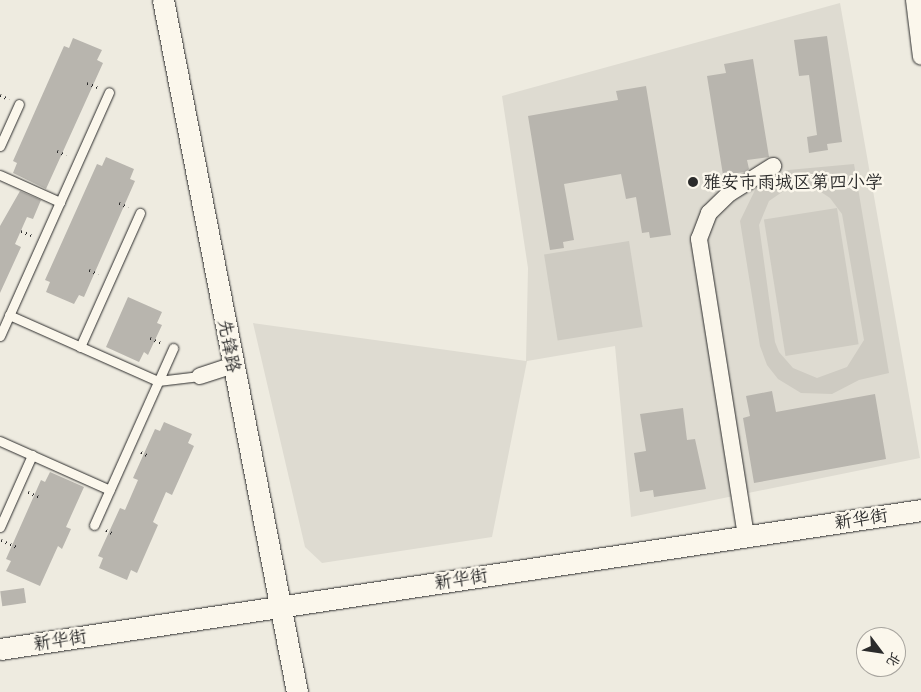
<!DOCTYPE html>
<meta charset="utf-8">
<style>
body{margin:0}
#map{position:relative;width:921px;height:692px;overflow:hidden;background:#eeebe0;font-family:Sriracha,"LXGW WenKai TC",sans-serif}
div>[style]{position:absolute}
[style*='--x']{left:calc(var(--x)*1px);top:calc(var(--y)*1px);width:calc(var(--w)*1px);rotate:calc(var(--a)*1deg)}
.built>*{inset:0;background:#dedbd1}
.green>*{inset:0;background:#cecbc2;transform-origin:0 0}
.building>*{inset:0;background:#b8b5ae;transform-origin:0 0}
.path>*{height:3px;margin-top:-1.5px;transform-origin:0;background:repeating-linear-gradient(90deg,#2b2b2b 0 1px,transparent 0 5px)}
.roads{filter:drop-shadow(0 0 1px #2b2b2b) drop-shadow(0 0 1px #2b2b2b)}
.service>*{height:9px;margin:-4.5px;padding:0 4.5px;transform-origin:4.5px;border-radius:4.5px;background:#fbf7ec}
.minor>*{height:16px;margin:-8px;padding:0 8px;transform-origin:8px;border-radius:8px;background:#fbf7ec}
.tertiary>*{height:21px;margin:-10.5px;padding:0 10.5px;transform-origin:10.5px;border-radius:10.5px;background:#fbf7ec}
.dots>*{width:14px;height:14px;translate:-50% -50%;box-sizing:border-box;border:2px solid #fbf7ec;border-radius:50%}
span{translate:-50% -50%;white-space:nowrap;text-align:center;line-height:1.15;-webkit-text-stroke:5px #fbf7ec;paint-order:stroke}
.poi-label{font-size:18px;color:#2b2b2b}
.left{translate:0 -50%;text-align:left}
.street-label{font-size:18px;color:#2b2b2b}
.north{position:absolute;left:856px;top:627px;width:50px;height:50px;box-sizing:border-box;background:#fbf7ec;border:1px solid #a8a59f;border-radius:50%;rotate:121deg;font-size:14px;font-weight:700;line-height:20px;text-align:center;color:#2b2b2b}
.north::after{content:'';display:block;margin:auto;width:18px;height:22px;background:#2b2b2b;clip-path:polygon(50% 0,100% 100%,50% 72%,0 100%)}
</style>
<div id="map">
<div class="built">
<div style="clip-path:polygon(840px 3px,920px 458px,631px 517px,615px 346px,527px 361px,492px 537px,322px 563px,305px 547px,253px 323px,526px 361px,528px 268px,502px 96px)"></div>
</div>
<div class="green">
<div style="clip-path:polygon(evenodd,854px 164px,889px 373px,859px 380px,832px 394px,801px 393px,778px 379px,767px 365px,760px 346px,740px 221px,756px 188px,774px 176px,788px 170px,854px 164px,802px 186px,818px 190px,830px 198px,842px 214px,864px 340px,847px 367px,817px 378px,793px 368px,779px 352px,775px 342px,759px 225px,769px 201px,788px 188px,802px 186px)"></div>
<div style="left:837px;top:208px;width:138px;height:74px;rotate:81deg"></div>
<div style="left:629px;top:241px;width:87px;height:86px;rotate:81deg"></div>
</div>
<div class="building">
<div style="clip-path:polygon(827px 36px,842px 142px,827px 144px,828px 150px,809px 153px,807px 137px,817px 135px,809px 75px,799px 76px,794px 40px)"></div>
<div style="clip-path:polygon(73px 38px,102px 50px,97px 60px,103px 63px,46px 189px,13px 173px,17px 163px,13px 161px,64px 46px,69px 48px)"></div>
<div style="clip-path:polygon(753px 59px,769px 157px,747px 160px,749px 169px,745px 172px,723px 175px,707px 76px,726px 73px,724px 64px)"></div>
<div style="clip-path:polygon(646px 86px,671px 235px,650px 238px,649px 232px,642px 233px,636px 197px,626px 199px,621px 174px,564px 184px,574px 240px,563px 242px,564px 248px,550px 250px,528px 116px,618px 100px,616px 91px)"></div>
<div style="clip-path:polygon(106px 157px,134px 169px,130px 179px,135px 181px,84px 297px,79px 295px,74px 304px,46px 292px,50px 282px,45px 280px,97px 164px,102px 166px)"></div>
<div style="clip-path:polygon(20px 191px,41px 200px,33px 219px,27px 217px,15px 244px,21px 247px,0 293px,0 226px)"></div>
<div style="clip-path:polygon(128px 297px,162px 312px,157px 323px,162px 325px,148px 355px,144px 352px,139px 362px,106px 347px)"></div>
<div style="clip-path:polygon(772px 391px,776px 412px,875px 394px,886px 459px,754px 483px,743px 418px,750px 416px,746px 396px)"></div>
<div style="clip-path:polygon(683px 408px,687px 440px,695px 439px,706px 489px,654px 497px,653px 490px,640px 492px,634px 453px,646px 451px,640px 414px)"></div>
<div style="clip-path:polygon(164px 422px,192px 434px,188px 443px,194px 446px,172px 495px,166px 492px,153px 522px,158px 525px,137px 573px,131px 570px,127px 580px,99px 568px,103px 558px,98px 556px,120px 508px,125px 510px,138px 480px,133px 478px,155px 429px,160px 431px)"></div>
<div style="clip-path:polygon(50px 472px,84px 487px,66px 527px,71px 529px,62px 549px,58px 546px,40px 586px,6px 571px,11px 561px,6px 559px,41px 480px,45px 482px)"></div>
<div style="left:24px;top:588px;width:15px;height:24px;rotate:82deg"></div>
</div>
<div class="path">
<div style="--x:87;--y:83;--w:11;--a:22"></div>
<div style="--x:0;--y:95;--w:10;--a:24"></div>
<div style="--x:57;--y:151;--w:10;--a:24"></div>
<div style="--x:119;--y:203;--w:10;--a:24"></div>
<div style="--x:21;--y:231;--w:11;--a:22"></div>
<div style="--x:89;--y:270;--w:10;--a:24"></div>
<div style="--x:150;--y:338;--w:12;--a:24"></div>
<div style="--x:141;--y:452;--w:9;--a:27"></div>
<div style="--x:28;--y:492;--w:12;--a:24"></div>
<div style="--x:106;--y:530;--w:9;--a:27"></div>
<div style="--x:1;--y:540;--w:17;--a:24"></div>
</div>
<div class="roads">
<div class="service">
<div style="--x:0;--y:146;--w:46;--a:-65.7"></div>
<div style="--x:0;--y:175;--w:66;--a:24.2"></div>
<div style="--x:9;--y:315;--w:163;--a:23.9"></div>
<div style="--x:158;--y:381;--w:42;--a:-6.8"></div>
<div style="--x:0;--y:336;--w:267;--a:-65.9"></div>
<div style="--x:80;--y:347;--w:147;--a:-65.9"></div>
<div style="--x:0;--y:441;--w:120;--a:24"></div>
<div style="--x:94;--y:525;--w:194;--a:-65.9"></div>
<div style="--x:0;--y:527;--w:79;--a:-66"></div>
</div>
<div class="minor">
<div style="--x:914;--y:0;--w:57;--a:83"></div>
<div style="--x:200;--y:376;--w:35;--a:-18"></div>
<div style="--x:746;--y:536;--w:301;--a:-99"></div>
<div style="--x:699;--y:239;--w:28;--a:-69"></div>
<div style="--x:709;--y:213;--w:29;--a:-44"></div>
<div style="--x:730;--y:193;--w:51;--a:-32.1"></div>
</div>
<div class="tertiary">
<div style="--x:163;--y:0;--w:705;--a:79.04"></div>
<div style="--x:0;--y:649;--w:931;--a:-8.58"></div>
</div>
</div>
<div class="dots">
<div style="left:693px;top:182px;background:#2b2b2b"></div>
</div>
<div class="poi-label">
<span class="left" style="left:703px;top:182px">雅安市雨城区第四小学</span>
</div>
<div class="street-label">
<span style="left:229px;top:346px;rotate:79deg">先锋路</span>
<span style="left:861px;top:519px;rotate:-9deg">新华街</span>
<span style="left:461px;top:579px;rotate:-9deg">新华街</span>
<span style="left:60px;top:640px;rotate:-9deg">新华街</span>
</div>
<div class="north">北</div>
</div>
